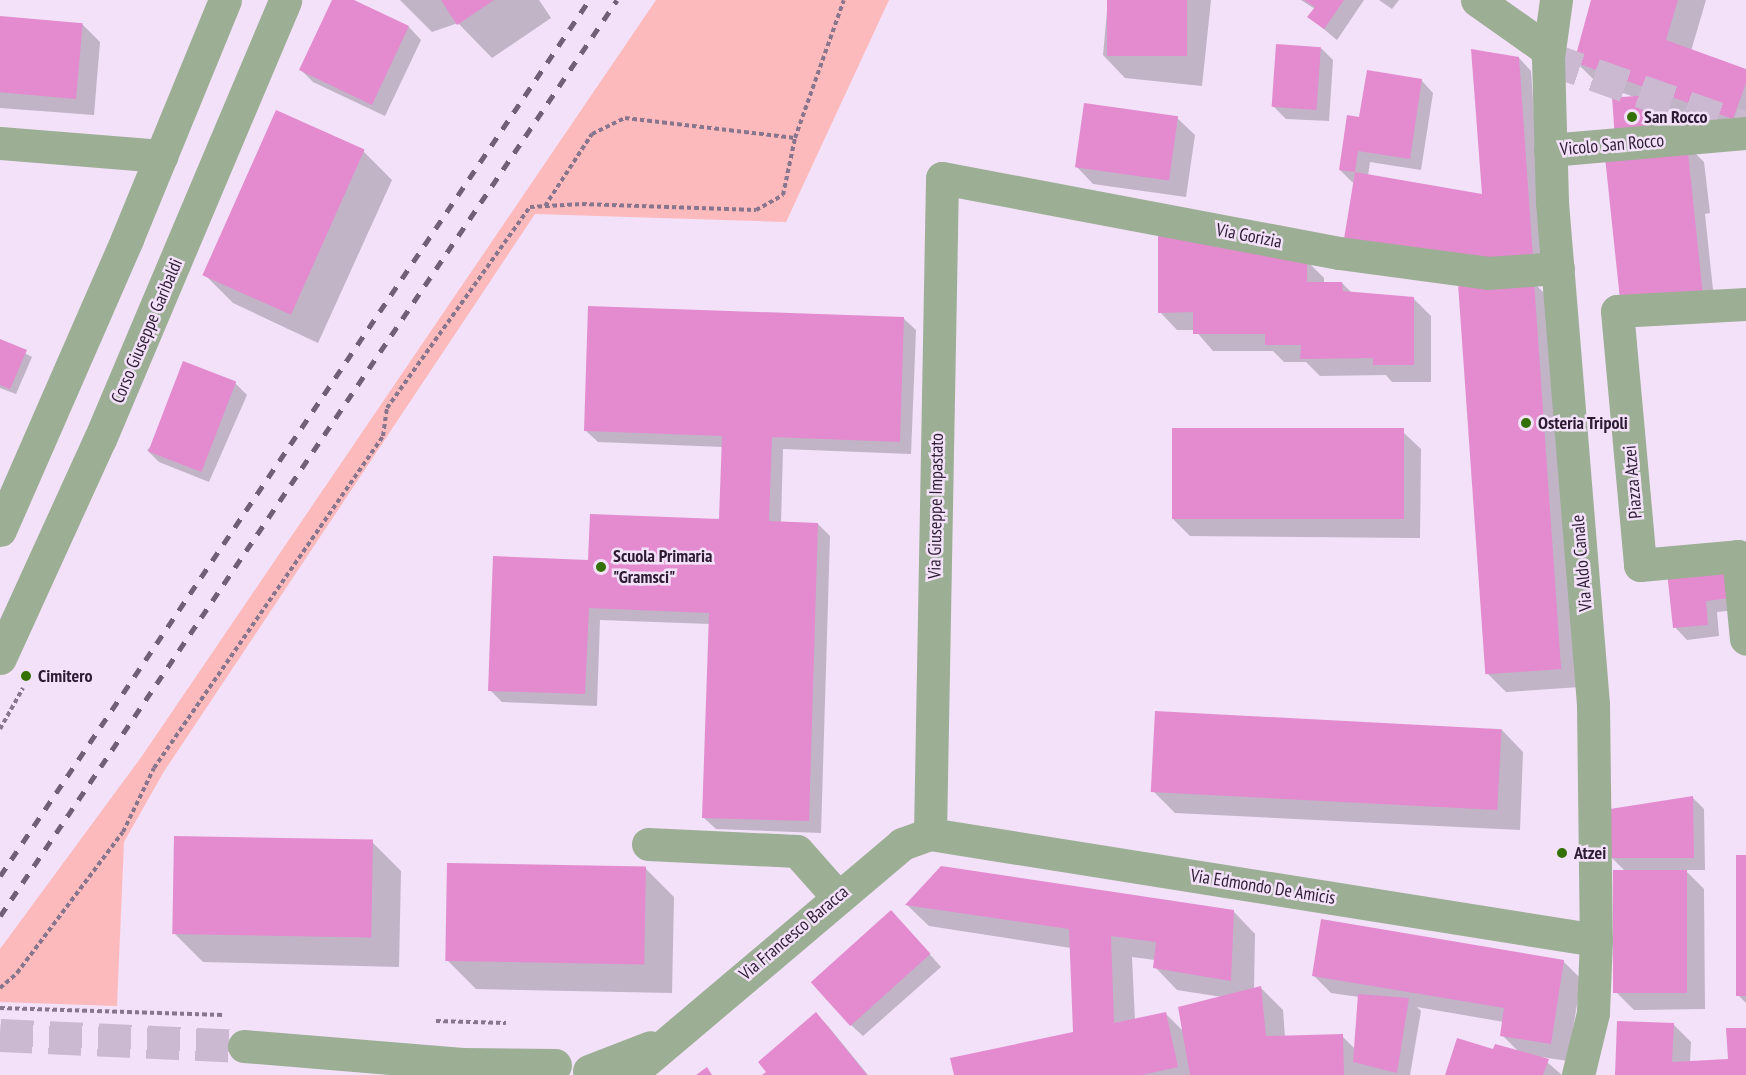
<!DOCTYPE html>
<style>
body{margin:0}
#map{position:relative;width:1746px;height:1075px;overflow:hidden;background:#f2e1f9;font-family:"PT Sans Narrow",sans-serif}
div>[style]{position:absolute}
[style*='--x']{left:calc(var(--x)*1px);top:calc(var(--y)*1px);width:calc(var(--w)*1px);rotate:calc(var(--a)*1deg)}
.green>*{inset:0;background:#fdbabc}
.shadow>*{inset:0;background:#0003}
.building>*{inset:0;background:#e38bce;transform-origin:0 0}
.minor-tunnel>*{height:33px;margin-top:-16.5px;transform-origin:0;background:repeating-linear-gradient(90deg,#cab9d1 0 33px,transparent 0 49px)}
.path>*{height:4px;margin-top:-2px;transform-origin:0;background:repeating-linear-gradient(90deg,#87768d 0 4.5px,transparent 0 7.5px)}
.minor>*{height:33px;margin:-16.5px;padding:0 16.5px;transform-origin:16.5px;border-radius:16.5px;background:#9cae94}
.rail>*{height:4.5px;margin-top:-2.25px;transform-origin:0;background:repeating-linear-gradient(90deg,#705f76 0 10px,transparent 0 20px)}
.dots>*{width:16px;height:16px;translate:-50% -50%;box-sizing:border-box;border:3px solid #f2e1f9;border-radius:50%}
span{translate:-50% -50%;white-space:nowrap;text-align:center;line-height:1.15;-webkit-text-stroke:5px #f2e1f9;paint-order:stroke}
.poi-label{font-size:18px;color:#2c1b32;font-weight:700}
.left{translate:0 -50%;text-align:left}
.street-label{font-size:18px;color:#2c1b32}
</style>
<div id="map">
<div class="green">
<div style="clip-path:polygon(656px 0,889px 0,786px 222px,535px 214px,163px 773px,124px 842px,117px 1006px,0 1002px,0 949px,142px 756px)"></div>
</div>
<div class="shadow">
<div style="clip-path:polygon(333px 0,351px 0,409px 27px,421px 40px,385px 116px,313px 82px,301px 70px)"></div>
<div style="clip-path:polygon(400px 0,539px 0,551px 18px,492px 58px,458px 23px,432px 32px)"></div>
<div style="clip-path:polygon(1108px 0,1211px 0,1202px 86px,1125px 78px,1103px 55px)"></div>
<div style="clip-path:polygon(1301px 0,1364px 0,1337px 40px,1309px 17px,1315px 9px)"></div>
<div style="clip-path:polygon(1379px 0,1399px 0,1392px 9px)"></div>
<div style="clip-path:polygon(1593px 0,1706px 0,1691px 51px,1746px 70px,1746px 137px,1655px 104px,1658px 140px,1637px 98px,1598px 84px,1575px 61px)"></div>
<div style="clip-path:polygon(0 18px,82px 24px,100px 42px,94px 115px,0 108px)"></div>
<div style="clip-path:polygon(1321px 48px,1333px 60px,1329px 121px,1286px 119px,1274px 107px)"></div>
<div style="clip-path:polygon(1519px 58px,1531px 71px,1545px 270px,1352px 182px,1340px 170px,1361px 119px,1421px 80px,1433px 93px,1421px 170px,1370px 162px,1368px 176px,1484px 196px)"></div>
<div style="clip-path:polygon(1177px 118px,1195px 135px,1186px 197px,1093px 184px,1076px 166px)"></div>
<div style="clip-path:polygon(1686px 144px,1704px 162px,1710px 213px,1705px 214px,1715px 309px,1636px 319px)"></div>
<div style="clip-path:polygon(363px 151px,392px 180px,318px 343px,233px 303px,204px 274px)"></div>
<div style="clip-path:polygon(1306px 260px,1324px 278px,1324px 283px,1342px 283px,1352px 293px,1413px 298px,1431px 316px,1431px 382px,1392px 382px,1386px 375px,1320px 376px,1306px 362px,1284px 362px,1273px 351px,1213px 351px,1195px 330px,1177px 330px,1160px 312px)"></div>
<div style="clip-path:polygon(1534px 283px,1551px 300px,1580px 687px,1506px 692px,1488px 674px)"></div>
<div style="clip-path:polygon(903px 318px,916px 330px,911px 454px,783px 449px,781px 523px,818px 524px,830px 536px,821px 833px,716px 829px,703px 817px,710px 624px,600px 620px,597px 706px,502px 702px,490px 690px,590px 561px,721px 520px,723px 447px,598px 442px,585px 430px)"></div>
<div style="clip-path:polygon(0 340px,32px 357px,16px 394px,0 388px)"></div>
<div style="clip-path:polygon(235px 383px,247px 395px,209px 482px,159px 462px,147px 450px)"></div>
<div style="clip-path:polygon(1403px 432px,1421px 449px,1420px 538px,1190px 536px,1172px 518px)"></div>
<div style="clip-path:polygon(1698px 570px,1746px 609px,1717px 612px,1719px 636px,1687px 640px,1675px 627px)"></div>
<div style="clip-path:polygon(1501px 729px,1523px 752px,1520px 830px,1175px 813px,1153px 791px)"></div>
<div style="clip-path:polygon(1692px 797px,1704px 809px,1705px 870px,1685px 870px,1704px 889px,1705px 1009px,1634px 1010px,1616px 992px,1625px 871px,1612px 858px)"></div>
<div style="clip-path:polygon(372px 842px,401px 871px,399px 967px,203px 962px,174px 933px)"></div>
<div style="clip-path:polygon(1746px 857px,1746px 1003px,1738px 995px)"></div>
<div style="clip-path:polygon(645px 868px,674px 897px,672px 993px,476px 989px,447px 960px)"></div>
<div style="clip-path:polygon(evenodd,907px 905px,1233px 911px,1255px 934px,1254px 989px,1261px 988px,1283px 1010px,1285px 1037px,1342px 1036px,1355px 1049px,1359px 997px,1331px 993px,1313px 975px,1563px 961px,1581px 979px,1568px 1061px,1541px 1057px,1562px 1075px,1447px 1075px,1494px 1051px,1519px 1052px,1502px 1035px,1504px 1022px,1417px 1007px,1421px 1011px,1410px 1075px,955px 1075px,1075px 1033px,1071px 948px,929px 926px,907px 905px,1132px 957px,1155px 960px,1155px 967px,1177px 990px,1222px 997px,1184px 1032px,1166px 1014px,1135px 1020px,1132px 957px)"></div>
<div style="clip-path:polygon(903px 924px,941px 967px,863px 1036px,851px 1025px)"></div>
<div style="clip-path:polygon(816px 1014px,828px 1026px,868px 1075px,765px 1075px)"></div>
<div style="clip-path:polygon(1673px 1024px,1691px 1042px,1690px 1062px,1729px 1060px,1746px 1029px,1746px 1075px,1617px 1075px)"></div>
</div>
<div class="building">
<div style="clip-path:polygon(332px 0,354px 0,409px 26px,372px 105px,299px 70px)"></div>
<div style="clip-path:polygon(441px 0,494px 0,457px 25px)"></div>
<div style="left:1107px;top:0;width:80px;height:56px"></div>
<div style="clip-path:polygon(1304px 0,1344px 0,1324px 29px,1307px 17px,1315px 7px)"></div>
<div style="clip-path:polygon(1591px 0,1678px 0,1666px 40px,1746px 69px,1746px 83px,1733px 119px,1574px 62px)"></div>
<div style="left:0;top:16px;width:83px;height:76px;rotate:5deg"></div>
<div style="left:1276px;top:44px;width:45px;height:63px;rotate:4deg"></div>
<div style="clip-path:polygon(1471px 49px,1519px 57px,1533px 258px,1487px 261px,1344px 239px,1355px 172px,1482px 194px)"></div>
<div style="clip-path:polygon(1367px 70px,1422px 79px,1410px 159px,1358px 151px,1355px 172px,1339px 170px,1347px 115px,1359px 117px)"></div>
<div style="left:1650px;top:95px;width:40px;height:38px;rotate:86deg"></div>
<div style="left:1084px;top:103px;width:95px;height:65px;rotate:8deg"></div>
<div style="left:276px;top:110px;width:97px;height:181px;rotate:24deg"></div>
<div style="left:1687px;top:143px;width:156px;height:83px;rotate:84deg"></div>
<div style="clip-path:polygon(1158px 233px,1307px 259px,1307px 282px,1342px 282px,1343px 291px,1414px 297px,1414px 365px,1373px 365px,1373px 358px,1300px 359px,1301px 345px,1265px 345px,1265px 334px,1193px 334px,1193px 312px,1158px 313px)"></div>
<div style="left:1534px;top:281px;width:389px;height:76px;rotate:86deg"></div>
<div style="clip-path:polygon(588px 306px,904px 317px,900px 442px,772px 437px,769px 521px,818px 523px,809px 821px,702px 818px,709px 613px,589px 608px,585px 694px,488px 691px,493px 556px,588px 560px,590px 514px,719px 519px,722px 436px,584px 431px)"></div>
<div style="clip-path:polygon(0 339px,27px 350px,10px 389px,0 385px)"></div>
<div style="left:183px;top:361px;width:57px;height:97px;rotate:21deg"></div>
<div style="left:1172px;top:428px;width:232px;height:91px"></div>
<div style="clip-path:polygon(1734px 558px,1739px 597px,1706px 601px,1708px 625px,1673px 628px,1667px 572px)"></div>
<div style="left:1155px;top:711px;width:347px;height:81px;rotate:3deg"></div>
<div style="clip-path:polygon(1693px 796px,1694px 858px,1610px 858px,1610px 809px)"></div>
<div style="left:174px;top:836px;width:199px;height:98px;rotate:1deg"></div>
<div style="left:1736px;top:855px;width:10px;height:141px"></div>
<div style="left:447px;top:863px;width:199px;height:98px;rotate:1deg"></div>
<div style="clip-path:polygon(941px 866px,1234px 910px,1231px 981px,1153px 968px,1156px 942px,1111px 936px,1114px 1023px,1166px 1012px,1178px 1067px,1142px 1075px,954px 1075px,950px 1058px,1073px 1032px,1069px 929px,905px 905px)"></div>
<div style="left:1613px;top:870px;width:74px;height:123px"></div>
<div style="left:891px;top:910px;width:59px;height:108px;rotate:48deg"></div>
<div style="clip-path:polygon(1321px 919px,1564px 960px,1551px 1044px,1500px 1036px,1504px 1008px,1312px 976px)"></div>
<div style="clip-path:polygon(1261px 986px,1266px 1036px,1343px 1034px,1344px 1075px,1190px 1075px,1178px 1007px)"></div>
<div style="clip-path:polygon(1358px 994px,1409px 998px,1397px 1073px,1353px 1062px)"></div>
<div style="clip-path:polygon(816px 1012px,867px 1075px,762px 1075px,766px 1072px,758px 1062px)"></div>
<div style="clip-path:polygon(1617px 1021px,1674px 1023px,1672px 1062px,1728px 1059px,1726px 1028px,1746px 1028px,1746px 1075px,1615px 1075px)"></div>
<div style="clip-path:polygon(1457px 1038px,1493px 1049px,1495px 1044px,1549px 1059px,1543px 1075px,1445px 1075px)"></div>
<div style="clip-path:polygon(707px 1067px,712px 1075px,696px 1075px)"></div>
</div>
<div class="minor-tunnel">
<div style="--x:1548;--y:58;--w:210;--a:19.5"></div>
<div style="--x:0;--y:1035;--w:244;--a:2.6"></div>
</div>
<div class="path">
<div style="--x:545;--y:206;--w:86;--a:-56.9"></div>
<div style="--x:592;--y:134;--w:37;--a:-26"></div>
<div style="--x:625;--y:118;--w:171;--a:6.7"></div>
<div style="--x:0;--y:729;--w:47;--a:-60.7"></div>
<div style="--x:0;--y:988;--w:23;--a:-41"></div>
<div style="--x:17;--y:973;--w:176;--a:-53.1"></div>
<div style="--x:123;--y:832;--w:71;--a:-64.2"></div>
<div style="--x:154;--y:768;--w:403;--a:-55.4"></div>
<div style="--x:383;--y:436;--w:28;--a:-82"></div>
<div style="--x:387;--y:408;--w:247;--a:-54.6"></div>
<div style="--x:530;--y:207;--w:52;--a:-3.3"></div>
<div style="--x:582;--y:204;--w:174;--a:2"></div>
<div style="--x:756;--y:210;--w:31;--a:-29"></div>
<div style="--x:783;--y:195;--w:58;--a:-78.1"></div>
<div style="--x:795;--y:138;--w:146;--a:-70.5"></div>
<div style="--x:0;--y:1008;--w:224;--a:1.8"></div>
<div style="--x:436;--y:1021;--w:70;--a:1.6"></div>
</div>
<div class="minor">
<div style="--x:1477;--y:0;--w:87;--a:35.2"></div>
<div style="--x:1556;--y:0;--w:59;--a:97.9"></div>
<div style="--x:1548;--y:58;--w:144;--a:88.4"></div>
<div style="--x:1552;--y:202;--w:504;--a:85.33"></div>
<div style="--x:1593;--y:704;--w:236;--a:89.3"></div>
<div style="--x:1596;--y:940;--w:73;--a:92.4"></div>
<div style="--x:1593;--y:1013;--w:64;--a:103.6"></div>
<div style="--x:0;--y:143;--w:162;--a:4.6"></div>
<div style="--x:1550;--y:150;--w:197;--a:-5"></div>
<div style="--x:1746;--y:304;--w:129;--a:176.9"></div>
<div style="--x:1617;--y:311;--w:255;--a:84.8"></div>
<div style="--x:1640;--y:565;--w:98;--a:-5.2"></div>
<div style="--x:1738;--y:556;--w:83;--a:84.5"></div>
<div style="--x:0;--y:530;--w:318;--a:-66.4"></div>
<div style="--x:127;--y:239;--w:258;--a:-67.7"></div>
<div style="--x:0;--y:658;--w:241;--a:-65.5"></div>
<div style="--x:100;--y:439;--w:476;--a:-67.1"></div>
<div style="--x:930;--y:834;--w:656;--a:-88.95"></div>
<div style="--x:942;--y:178;--w:404;--a:10.7"></div>
<div style="--x:1339;--y:253;--w:150;--a:7.6"></div>
<div style="--x:1488;--y:273;--w:70;--a:-4.1"></div>
<div style="--x:648;--y:844;--w:149;--a:2.7"></div>
<div style="--x:797;--y:851;--w:60;--a:48.4"></div>
<div style="--x:244;--y:1046;--w:219;--a:4.7"></div>
<div style="--x:462;--y:1064;--w:93;--a:0.6"></div>
<div style="--x:589;--y:1071;--w:66;--a:-21.2"></div>
<div style="--x:629;--y:1075;--w:358;--a:-40.2"></div>
<div style="--x:902;--y:844;--w:30;--a:-20"></div>
<div style="--x:930;--y:834;--w:674;--a:9.04"></div>
</div>
<div class="rail">
<div style="--x:0;--y:876;--w:1056;--a:-56.08"></div>
<div style="--x:0;--y:916;--w:1104;--a:-56.04"></div>
</div>
<div class="dots">
<div style="left:1632px;top:117px;background:#347104"></div>
<div style="left:1526px;top:423px;background:#347104"></div>
<div style="left:601px;top:567px;background:#347104"></div>
<div style="left:26px;top:676px;background:#347104"></div>
<div style="left:1562px;top:853px;background:#347104"></div>
</div>
<div class="poi-label">
<span class="left" style="left:1644px;top:117px">San Rocco</span>
<span class="left" style="left:1538px;top:423px">Osteria Tripoli</span>
<span class="left" style="left:613px;top:567px">Scuola Primaria<br>"Gramsci"</span>
<span class="left" style="left:38px;top:676px">Cimitero</span>
<span class="left" style="left:1574px;top:853px">Atzei</span>
</div>
<div class="street-label">
<span style="left:1612px;top:145px;rotate:-5deg">Vicolo San Rocco</span>
<span style="left:1249px;top:236px;rotate:11deg">Via Gorizia</span>
<span style="left:147px;top:331px;rotate:-67deg">Corso Giuseppe Garibaldi</span>
<span style="left:1633px;top:482px;rotate:-95deg">Piazza Atzei</span>
<span style="left:936px;top:506px;rotate:-89deg">Via Giuseppe Impastato</span>
<span style="left:1582px;top:563px;rotate:-95deg">Via Aldo Canale</span>
<span style="left:1263px;top:887px;rotate:9deg">Via Edmondo De Amicis</span>
<span style="left:794px;top:933px;rotate:-40deg">Via Francesco Baracca</span>
</div>
</div>
